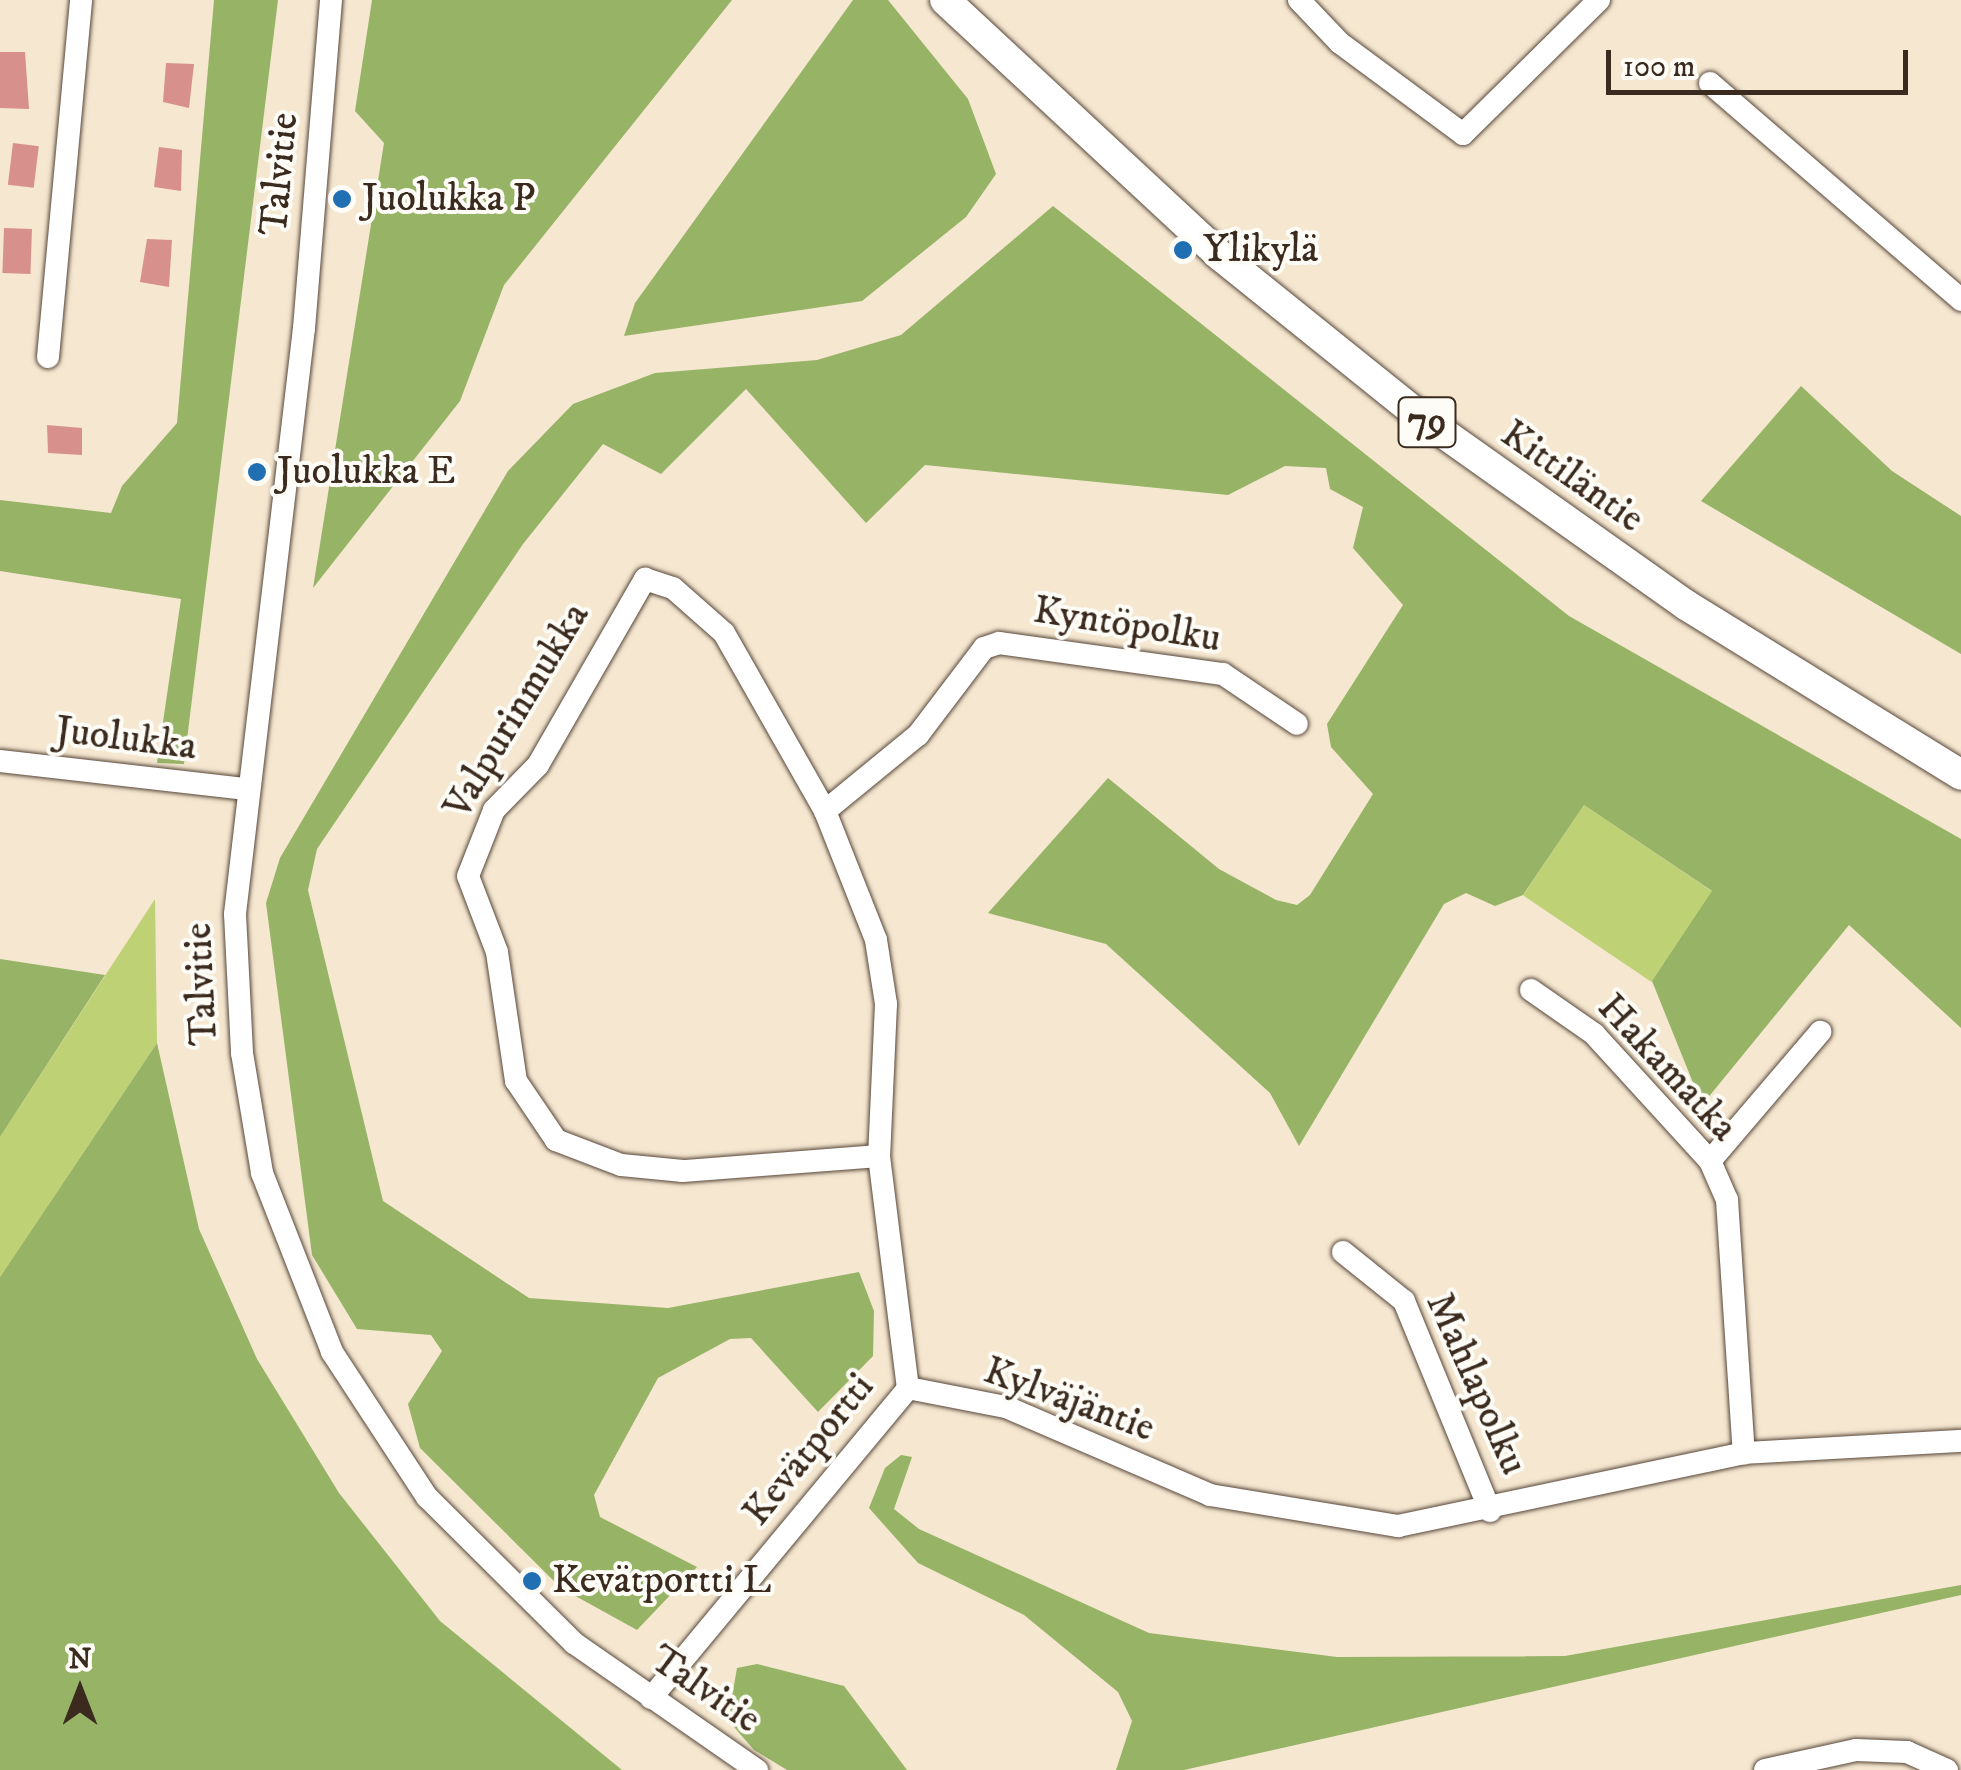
<!DOCTYPE html>
<meta charset="utf-8">
<style>
body{margin:0}
#map{position:relative;width:1961px;height:1770px;overflow:hidden;background:#f5e7d0;font-family:"IM FELL DW Pica",serif}
div>[style]{position:absolute}
[style*='--x']{left:calc(var(--x)*1px);top:calc(var(--y)*1px);width:calc(var(--w)*1px);rotate:calc(var(--a)*1deg)}
.green>*{inset:0;background:#bed175;transform-origin:0 0}
.forest>*{inset:0;background:#96b366}
.building>*{inset:0;background:#d8908d;transform-origin:0 0}
.roads{filter:drop-shadow(0 0 2px #574639) drop-shadow(0 0 2px #574639)}
.minor>*{height:22px;margin:-11px;padding:0 11px;transform-origin:11px;border-radius:11px;background:#fff}
.major>*{height:30px;margin:-15px;padding:0 15px;transform-origin:15px;border-radius:15px;background:#fff}
.dots>*{width:28px;height:28px;translate:-50% -50%;box-sizing:border-box;border:5px solid #fdfcf7;border-radius:50%}
span{translate:-50% -50%;white-space:nowrap;text-align:center;line-height:1.15;-webkit-text-stroke:8px #fdfcf7;paint-order:stroke}
.shield-label span{padding:2px 8px;background:#fdfcf7;border:2px solid;border-radius:8px;-webkit-text-stroke-width:0}
.shield-label{font-size:38px;color:#3b2a1e;font-weight:700}
.street-label{font-size:40px;color:#3b2a1e}
.poi-label{font-size:40px;color:#3b2a1e}
.left{translate:0 -50%;text-align:left}
.north{position:absolute;left:30px;top:1640px;width:100px;height:100px;-webkit-text-stroke:8px #fdfcf7;paint-order:stroke;rotate:0deg;font-size:28px;font-weight:700;line-height:40px;text-align:center;color:#3b2a1e}
.north::after{content:'';display:block;margin:auto;width:35px;height:45px;background:#3b2a1e;clip-path:polygon(50% 0,100% 100%,50% 72%,0 100%)}
.scale{position:absolute;left:1606px;top:50px;width:302px;height:45px;box-sizing:border-box;border:5px solid #3b2a1e;border-top:0;padding-left:12px;font-size:30px;line-height:35px;white-space:nowrap;color:#3b2a1e;-webkit-text-stroke:8px #fdfcf7;paint-order:stroke}
</style>
<div id="map">
<div class="green">
<div style="left:1584px;top:805px;width:155px;height:109px;rotate:34deg"></div>
<div style="clip-path:polygon(155px 899px,157px 1043px,0 1277px,0 1137px)"></div>
</div>
<div class="forest">
<div style="clip-path:polygon(214px 0,278px 0,184px 764px,157px 763px,181px 599px,0 571px,0 500px,111px 513px,122px 486px,177px 423px)"></div>
<div style="clip-path:polygon(372px 0,732px 0,504px 285px,460px 401px,313px 588px,384px 143px,355px 111px)"></div>
<div style="clip-path:polygon(853px 0,888px 0,968px 99px,996px 174px,966px 217px,862px 301px,624px 336px,635px 303px)"></div>
<div style="clip-path:polygon(1053px 206px,1569px 616px,1961px 839px,1961px 1028px,1849px 925px,1702px 1105px,1652px 981px,1712px 891px,1584px 805px,1523px 895px,1495px 906px,1466px 893px,1444px 904px,1299px 1146px,1270px 1093px,1106px 944px,988px 913px,1108px 778px,1219px 869px,1276px 900px,1297px 905px,1310px 895px,1373px 794px,1331px 747px,1327px 724px,1403px 605px,1353px 548px,1363px 507px,1330px 489px,1326px 468px,1285px 466px,1228px 495px,925px 465px,866px 523px,746px 389px,661px 474px,603px 444px,523px 544px,317px 849px,308px 890px,383px 1201px,529px 1298px,668px 1308px,859px 1272px,874px 1311px,873px 1356px,818px 1412px,751px 1338px,730px 1339px,658px 1378px,594px 1495px,600px 1517px,697px 1567px,637px 1630px,561px 1588px,420px 1448px,408px 1404px,442px 1351px,431px 1335px,357px 1329px,312px 1255px,266px 903px,280px 858px,508px 471px,573px 404px,655px 373px,817px 360px,901px 335px)"></div>
<div style="clip-path:polygon(1801px 386px,1892px 471px,1961px 516px,1961px 654px,1701px 501px)"></div>
<div style="clip-path:polygon(0 959px,105px 975px,0 1137px)"></div>
<div style="clip-path:polygon(157px 1043px,199px 1229px,257px 1359px,339px 1493px,440px 1621px,622px 1770px,0 1770px,0 1277px)"></div>
<div style="clip-path:polygon(901px 1455px,912px 1457px,894px 1509px,919px 1529px,1149px 1633px,1337px 1657px,1565px 1656px,1961px 1585px,1961px 1595px,1184px 1770px,1116px 1770px,1132px 1721px,1118px 1692px,1024px 1615px,918px 1563px,869px 1508px,885px 1468px)"></div>
<div style="clip-path:polygon(757px 1664px,844px 1686px,907px 1770px,787px 1770px,754px 1750px,728px 1720px,737px 1668px)"></div>
</div>
<div class="building">
<div style="clip-path:polygon(0 52px,25px 52px,29px 109px,0 108px)"></div>
<div style="clip-path:polygon(166px 63px,194px 64px,189px 108px,163px 102px)"></div>
<div style="left:13px;top:143px;width:26px;height:42px;rotate:7deg"></div>
<div style="clip-path:polygon(159px 147px,182px 150px,181px 191px,154px 187px)"></div>
<div style="left:4px;top:228px;width:28px;height:45px;rotate:2deg"></div>
<div style="clip-path:polygon(147px 239px,172px 240px,169px 287px,140px 282px)"></div>
<div style="clip-path:polygon(47px 425px,82px 428px,82px 455px,48px 453px)"></div>
</div>
<div class="roads">
<div class="minor">
<div style="--x:331;--y:0;--w:329;--a:94.7"></div>
<div style="--x:304;--y:328;--w:590;--a:96.72"></div>
<div style="--x:235;--y:914;--w:139;--a:87.1"></div>
<div style="--x:242;--y:1053;--w:122;--a:80.5"></div>
<div style="--x:262;--y:1173;--w:192;--a:68.6"></div>
<div style="--x:332;--y:1352;--w:173;--a:56.8"></div>
<div style="--x:427;--y:1497;--w:207;--a:44.8"></div>
<div style="--x:574;--y:1643;--w:223;--a:34.8"></div>
<div style="--x:1299;--y:0;--w:59;--a:46.4"></div>
<div style="--x:1340;--y:43;--w:153;--a:36.5"></div>
<div style="--x:1463;--y:134;--w:191;--a:-44.6"></div>
<div style="--x:1710;--y:83;--w:332;--a:40.8"></div>
<div style="--x:48;--y:357;--w:359;--a:-84.7"></div>
<div style="--x:0;--y:761;--w:246;--a:6.5"></div>
<div style="--x:825;--y:811;--w:120;--a:-39.3"></div>
<div style="--x:918;--y:735;--w:109;--a:-52.8"></div>
<div style="--x:984;--y:648;--w:16;--a:-18"></div>
<div style="--x:999;--y:643;--w:226;--a:7.9"></div>
<div style="--x:1223;--y:674;--w:89;--a:34"></div>
<div style="--x:1531;--y:990;--w:77;--a:34.9"></div>
<div style="--x:1594;--y:1034;--w:172;--a:47.6"></div>
<div style="--x:1710;--y:1161;--w:43;--a:66.4"></div>
<div style="--x:1727;--y:1200;--w:254;--a:86.2"></div>
<div style="--x:879;--y:1156;--w:197;--a:175.6"></div>
<div style="--x:683;--y:1171;--w:62;--a:-174.5"></div>
<div style="--x:621;--y:1165;--w:70;--a:-159"></div>
<div style="--x:556;--y:1140;--w:71;--a:-124.1"></div>
<div style="--x:516;--y:1081;--w:130;--a:-98.4"></div>
<div style="--x:497;--y:952;--w:81;--a:-110.9"></div>
<div style="--x:468;--y:876;--w:71;--a:-68.5"></div>
<div style="--x:494;--y:810;--w:63;--a:-45.6"></div>
<div style="--x:538;--y:765;--w:215;--a:-60.1"></div>
<div style="--x:645;--y:579;--w:29;--a:18"></div>
<div style="--x:673;--y:588;--w:68;--a:41.4"></div>
<div style="--x:724;--y:633;--w:205;--a:60.4"></div>
<div style="--x:825;--y:811;--w:139;--a:68.4"></div>
<div style="--x:876;--y:940;--w:65;--a:81.1"></div>
<div style="--x:886;--y:1004;--w:152;--a:92.6"></div>
<div style="--x:879;--y:1156;--w:234;--a:82.9"></div>
<div style="--x:1710;--y:1161;--w:170;--a:-49.5"></div>
<div style="--x:1343;--y:1252;--w:78;--a:38.8"></div>
<div style="--x:1404;--y:1301;--w:227;--a:67.7"></div>
<div style="--x:908;--y:1388;--w:100;--a:11"></div>
<div style="--x:1006;--y:1407;--w:222;--a:23.3"></div>
<div style="--x:1210;--y:1495;--w:191;--a:9.4"></div>
<div style="--x:1398;--y:1526;--w:354;--a:-11.9"></div>
<div style="--x:1744;--y:1453;--w:217;--a:-3.2"></div>
<div style="--x:651;--y:1698;--w:403;--a:-50.3"></div>
<div style="--x:1765;--y:1770;--w:93;--a:-12.4"></div>
<div style="--x:1856;--y:1750;--w:51;--a:2.2"></div>
<div style="--x:1907;--y:1752;--w:44;--a:24.2"></div>
</div>
<div class="major">
<div style="--x:945;--y:0;--w:373;--a:42.9"></div>
<div style="--x:1218;--y:254;--w:262;--a:38.8"></div>
<div style="--x:1422;--y:418;--w:324;--a:35.3"></div>
<div style="--x:1686;--y:605;--w:323;--a:31.7"></div>
</div>
</div>
<div class="dots">
<div style="left:342px;top:199px;background:#1f6fb2"></div>
<div style="left:1183px;top:250px;background:#1f6fb2"></div>
<div style="left:257px;top:472px;background:#1f6fb2"></div>
<div style="left:532px;top:1581px;background:#1f6fb2"></div>
</div>
<div class="shield-label">
<span style="left:1427px;top:422px">79</span>
</div>
<div class="street-label">
<span style="left:280px;top:174px;rotate:-85deg">Talvitie</span>
<span style="left:1572px;top:477px;rotate:35deg">Kittiläntie</span>
<span style="left:1127px;top:625px;rotate:9deg">Kyntöpolku</span>
<span style="left:517px;top:711px;rotate:-59deg">Valpurinmukka</span>
<span style="left:126px;top:739px;rotate:7deg">Juolukka</span>
<span style="left:202px;top:984px;rotate:-93deg">Talvitie</span>
<span style="left:1667px;top:1068px;rotate:47deg">Hakamatka</span>
<span style="left:1476px;top:1384px;rotate:66deg">Mahlapolku</span>
<span style="left:1069px;top:1400px;rotate:20deg">Kylväjäntie</span>
<span style="left:809px;top:1450px;rotate:-51deg">Kevätportti</span>
<span style="left:705px;top:1690px;rotate:34deg">Talvitie</span>
</div>
<div class="poi-label">
<span class="left" style="left:362px;top:199px">Juolukka P</span>
<span class="left" style="left:1203px;top:250px">Ylikylä</span>
<span class="left" style="left:277px;top:472px">Juolukka E</span>
<span class="left" style="left:552px;top:1581px">Kevätportti L</span>
</div>
<div class="north">N</div>
<div class="scale">100 m</div>
</div>
